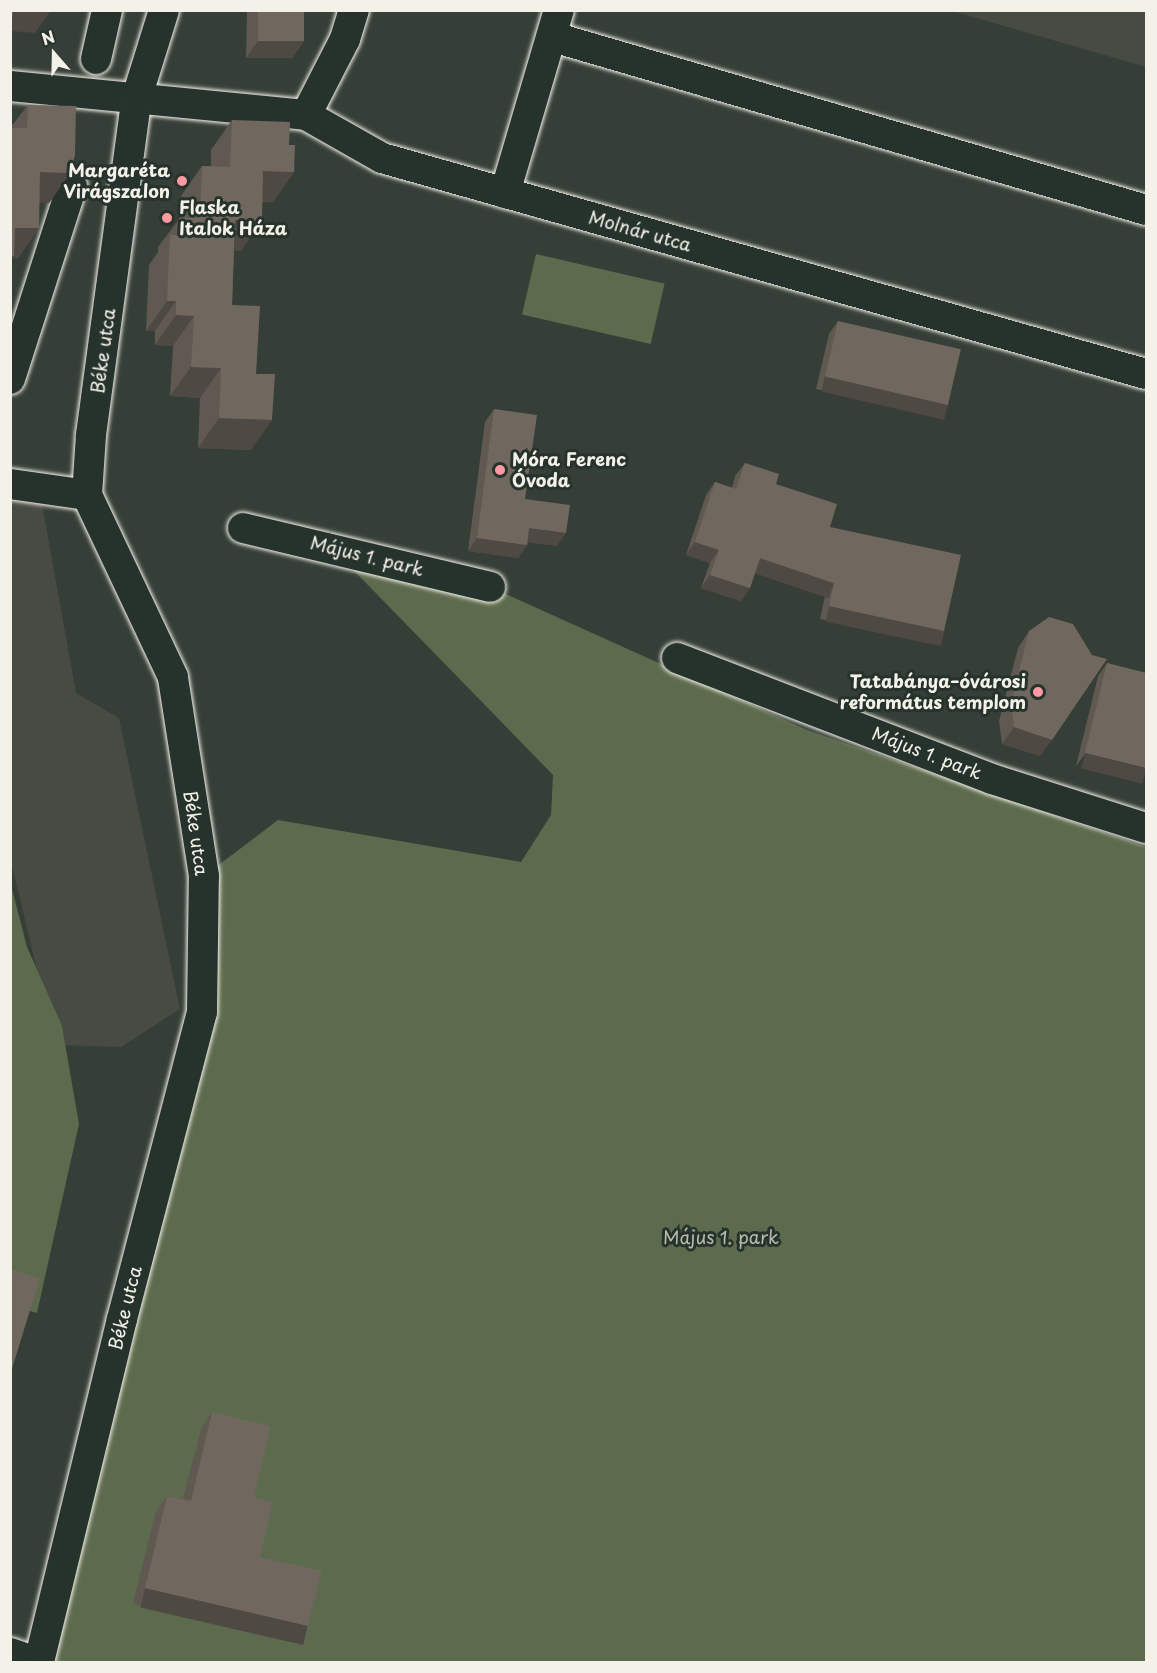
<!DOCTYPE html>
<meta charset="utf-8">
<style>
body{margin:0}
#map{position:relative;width:1157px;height:1673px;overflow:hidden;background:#353e37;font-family:"Playpen Sans",sans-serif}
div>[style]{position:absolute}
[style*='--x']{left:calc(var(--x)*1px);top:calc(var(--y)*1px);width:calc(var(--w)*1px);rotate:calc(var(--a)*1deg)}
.built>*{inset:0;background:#474b43}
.green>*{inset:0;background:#5c6b4d;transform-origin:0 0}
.roads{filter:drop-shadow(0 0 2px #f4f1e8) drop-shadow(0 0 2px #f4f1e8)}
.street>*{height:30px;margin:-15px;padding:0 15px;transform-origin:15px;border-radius:15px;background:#26332d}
.wall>*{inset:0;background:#605951}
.shaded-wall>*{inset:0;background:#4e4942;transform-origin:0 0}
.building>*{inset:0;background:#70685e;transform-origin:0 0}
.dots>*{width:16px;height:16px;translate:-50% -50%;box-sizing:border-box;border:3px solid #26332d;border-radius:50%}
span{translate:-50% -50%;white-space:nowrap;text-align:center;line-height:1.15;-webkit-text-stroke:6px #26332d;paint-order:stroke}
.poi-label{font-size:18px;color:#f4f1e8;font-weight:700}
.right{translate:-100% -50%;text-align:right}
.left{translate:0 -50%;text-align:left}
.street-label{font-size:18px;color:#f4f1e8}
.park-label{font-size:18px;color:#b7bbaa}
.frame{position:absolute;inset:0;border:12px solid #f4f1e8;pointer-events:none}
.north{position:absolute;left:24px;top:24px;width:60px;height:60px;-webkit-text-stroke:4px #26332d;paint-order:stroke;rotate:340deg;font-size:16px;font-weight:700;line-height:24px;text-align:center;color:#f4f1e8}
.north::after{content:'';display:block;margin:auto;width:21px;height:27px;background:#f4f1e8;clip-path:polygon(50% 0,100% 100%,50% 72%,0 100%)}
</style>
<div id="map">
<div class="built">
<div style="clip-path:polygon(952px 11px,1146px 11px,1146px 67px)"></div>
<div style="clip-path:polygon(10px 495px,41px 498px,76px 693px,119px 718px,180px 1009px,121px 1047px,55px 1045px,11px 862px)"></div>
</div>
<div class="green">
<div style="left:536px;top:254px;width:132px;height:62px;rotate:13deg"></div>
<div style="clip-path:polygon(327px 543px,490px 587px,807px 730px,1146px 847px,1146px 1662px,39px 1662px,202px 1013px,204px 876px,278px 820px,521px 862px,551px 815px,553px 775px)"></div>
<div style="clip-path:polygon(10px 881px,27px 947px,62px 1026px,79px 1124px,37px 1313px,11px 1306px)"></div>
</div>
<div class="roads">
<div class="street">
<div style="--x:553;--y:37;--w:618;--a:16.26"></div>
<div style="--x:96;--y:59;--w:50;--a:-77.3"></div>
<div style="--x:10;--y:86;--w:297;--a:5.6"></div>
<div style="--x:306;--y:115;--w:87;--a:29.5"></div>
<div style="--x:382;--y:158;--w:794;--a:15.79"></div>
<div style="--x:306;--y:115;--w:85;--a:-62.8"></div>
<div style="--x:345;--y:39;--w:30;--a:-73"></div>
<div style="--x:505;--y:193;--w:191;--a:-73.6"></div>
<div style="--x:10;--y:379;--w:203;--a:-72.2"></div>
<div style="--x:10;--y:484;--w:78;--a:8.1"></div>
<div style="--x:243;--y:528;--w:254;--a:13.4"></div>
<div style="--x:677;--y:658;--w:337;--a:21"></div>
<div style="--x:992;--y:779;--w:162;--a:17.7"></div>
<div style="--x:10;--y:1653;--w:28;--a:19"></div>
<div style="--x:39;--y:1662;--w:353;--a:-76.4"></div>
<div style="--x:122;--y:1319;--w:317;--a:-75.4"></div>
<div style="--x:202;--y:1012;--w:136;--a:-89.2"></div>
<div style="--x:204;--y:876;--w:201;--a:-98.9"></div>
<div style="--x:173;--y:677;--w:201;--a:-115.3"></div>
<div style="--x:87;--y:495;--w:60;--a:-86.2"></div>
<div style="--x:91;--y:435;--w:338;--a:-82.3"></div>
<div style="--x:136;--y:100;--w:94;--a:-72.7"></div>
</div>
</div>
<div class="wall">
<div style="clip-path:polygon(247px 10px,304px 10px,304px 41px,292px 58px,246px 58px)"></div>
<div style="clip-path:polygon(28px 105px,70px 173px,49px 203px,39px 202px,39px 228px,18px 258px,13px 258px,10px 262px,10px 128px)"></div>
<div style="clip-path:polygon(232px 120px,289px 145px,294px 172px,273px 202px,262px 202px,241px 251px,234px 250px,232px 305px,251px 450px,198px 448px,200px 398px,170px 396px,173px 346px,155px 345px,155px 331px,146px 331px,149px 265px,158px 252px,158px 247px,180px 218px,181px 196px,202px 166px,211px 166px,211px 150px)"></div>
<div style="clip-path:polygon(838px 321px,948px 405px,939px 418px,816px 389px,829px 334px)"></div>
<div style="clip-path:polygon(494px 409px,525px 499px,557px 546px,528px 542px,527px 545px,518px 558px,468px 551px,485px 422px)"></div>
<div style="clip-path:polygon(745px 463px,776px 484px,830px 527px,935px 644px,820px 619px,825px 596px,755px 573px,750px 588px,741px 601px,701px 588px,710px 563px,686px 555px,706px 495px,715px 482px,732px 488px,735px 476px)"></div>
<div style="clip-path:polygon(1029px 631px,1040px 756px,1002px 744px,999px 721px,1018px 648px)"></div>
<div style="clip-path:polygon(1107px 663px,1146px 673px,1076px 766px,1098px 676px)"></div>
<div style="clip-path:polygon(212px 1412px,260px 1557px,296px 1643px,133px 1604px,156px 1512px,167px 1496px,183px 1499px,201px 1429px)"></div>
</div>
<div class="shaded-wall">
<div style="clip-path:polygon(11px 10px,51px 10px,35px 33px,10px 31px)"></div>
<div style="clip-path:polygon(258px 41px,304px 41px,292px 58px,246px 58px)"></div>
<div style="clip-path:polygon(263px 171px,294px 172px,273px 202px,242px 201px)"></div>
<div style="clip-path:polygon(40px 172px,70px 173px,49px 203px,19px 202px)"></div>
<div style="clip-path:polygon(235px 220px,262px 221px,241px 251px,214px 250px)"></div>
<div style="clip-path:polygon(15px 228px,39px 228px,18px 258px,13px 258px,10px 262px,10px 234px)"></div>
<div style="clip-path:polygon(167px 301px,176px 301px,155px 331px,146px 331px)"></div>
<div style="clip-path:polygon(176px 315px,194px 316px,173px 346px,155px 345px)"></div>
<div style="clip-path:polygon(191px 367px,221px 368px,200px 398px,170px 396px)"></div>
<div style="left:825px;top:376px;width:126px;height:16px;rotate:13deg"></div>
<div style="clip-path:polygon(219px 418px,272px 420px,251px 450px,198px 448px)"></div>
<div style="clip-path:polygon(529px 528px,566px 533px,557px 546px,520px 541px)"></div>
<div style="clip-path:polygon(477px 538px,527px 545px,518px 558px,468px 551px)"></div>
<div style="clip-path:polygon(695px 542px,719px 550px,710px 563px,686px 555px)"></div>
<div style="left:760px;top:558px;width:78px;height:16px;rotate:19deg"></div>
<div style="clip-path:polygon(710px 575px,750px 588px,741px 601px,701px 588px)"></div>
<div style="left:829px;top:606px;width:118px;height:16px;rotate:12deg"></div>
<div style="clip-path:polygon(1014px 727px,1052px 740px,1040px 756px,1002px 744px)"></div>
<div style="left:1085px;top:753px;width:63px;height:16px;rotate:14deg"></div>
<div style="left:145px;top:1588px;width:167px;height:20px;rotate:13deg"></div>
</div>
<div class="building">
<div style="clip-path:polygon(10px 10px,13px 10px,11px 30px,10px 30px)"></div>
<div style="left:258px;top:10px;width:46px;height:31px"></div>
<div style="clip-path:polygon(28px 105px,76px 106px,75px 155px,70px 173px,40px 172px,39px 228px,15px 228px,14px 256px,10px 256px,10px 128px,27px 128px)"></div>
<div style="clip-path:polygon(232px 120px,290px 122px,289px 145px,295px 145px,294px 172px,263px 171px,262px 221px,235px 220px,232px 305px,260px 306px,256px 374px,275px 374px,272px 420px,219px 418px,221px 368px,191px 367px,194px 316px,176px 315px,176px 301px,167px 301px,170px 235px,178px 235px,179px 218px,200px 218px,202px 166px,230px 167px)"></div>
<div style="left:838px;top:321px;width:126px;height:57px;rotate:13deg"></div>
<div style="clip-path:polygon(494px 409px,537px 415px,525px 499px,570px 505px,566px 533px,529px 528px,527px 545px,477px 538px)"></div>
<div style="clip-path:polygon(745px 463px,779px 474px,776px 484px,837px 504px,830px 527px,961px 555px,944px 631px,829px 606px,834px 583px,760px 558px,750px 588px,710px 575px,719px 550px,695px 542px,715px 482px,736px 489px)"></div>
<div style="clip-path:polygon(1049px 617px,1073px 624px,1092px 655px,1107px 659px,1052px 740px,1014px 727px,1011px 704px,1029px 631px)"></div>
<div style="clip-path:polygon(1107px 663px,1146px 673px,1146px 768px,1085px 753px)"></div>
<div style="clip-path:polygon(10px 1269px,40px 1278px,10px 1375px)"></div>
<div style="clip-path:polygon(212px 1412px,271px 1426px,254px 1497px,273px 1502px,260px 1557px,322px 1571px,308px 1626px,145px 1588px,167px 1496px,191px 1501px)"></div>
</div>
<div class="dots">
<div style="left:182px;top:181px;background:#ff9aa2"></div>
<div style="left:167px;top:218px;background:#ff9aa2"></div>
<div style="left:500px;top:470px;background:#ff9aa2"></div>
<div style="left:1038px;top:692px;background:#ff9aa2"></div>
</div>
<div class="poi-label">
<span class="right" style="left:170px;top:181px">Margaréta<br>Virágszalon</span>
<span class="left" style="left:179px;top:218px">Flaska<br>Italok Háza</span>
<span class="left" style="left:512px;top:470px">Móra Ferenc<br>Óvoda</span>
<span class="right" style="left:1026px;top:692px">Tatabánya–óvárosi<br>református templom</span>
</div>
<div class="street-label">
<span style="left:640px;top:231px;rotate:16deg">Molnár utca</span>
<span style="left:103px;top:351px;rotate:-82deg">Béke utca</span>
<span style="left:367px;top:556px;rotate:14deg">Május 1. park</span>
<span style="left:927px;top:753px;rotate:21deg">Május 1. park</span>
<span style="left:196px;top:833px;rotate:82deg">Béke utca</span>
<span style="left:125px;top:1308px;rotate:-76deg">Béke utca</span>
</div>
<div class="park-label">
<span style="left:721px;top:1237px">Május 1. park</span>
</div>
<div class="frame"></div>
<div class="north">N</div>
</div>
